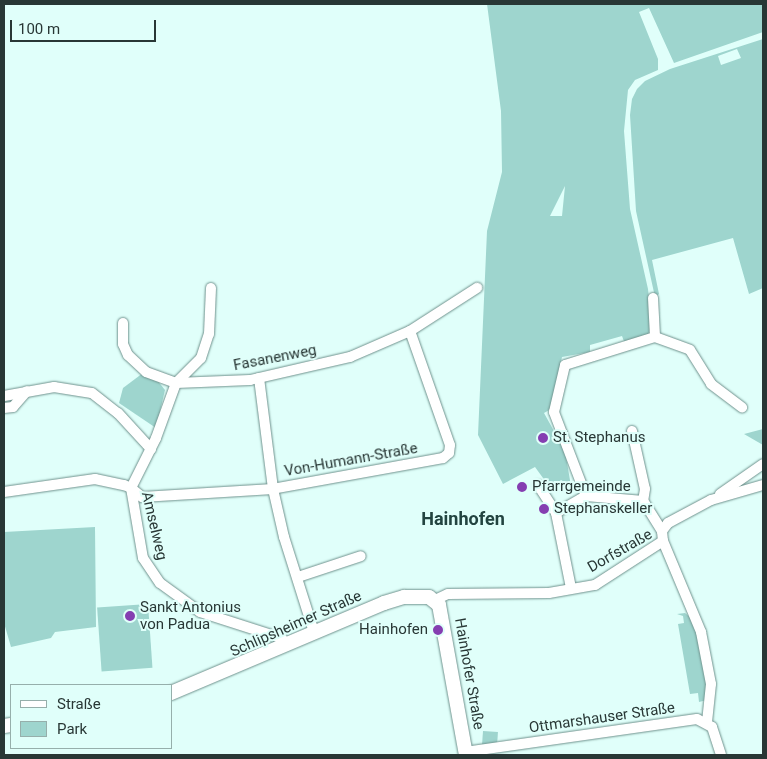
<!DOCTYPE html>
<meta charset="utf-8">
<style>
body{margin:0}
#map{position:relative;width:767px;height:759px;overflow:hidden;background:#e0fffa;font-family:Roboto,sans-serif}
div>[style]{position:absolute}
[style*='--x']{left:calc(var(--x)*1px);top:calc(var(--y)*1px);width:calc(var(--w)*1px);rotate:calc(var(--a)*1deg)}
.green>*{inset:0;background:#9ed5ce;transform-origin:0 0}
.roads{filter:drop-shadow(0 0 1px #6f928d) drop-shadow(0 0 1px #6f928d)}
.street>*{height:10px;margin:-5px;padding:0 5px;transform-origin:5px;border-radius:5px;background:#fff}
.secondary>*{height:14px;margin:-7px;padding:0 7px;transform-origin:7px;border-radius:7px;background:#fff}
.dots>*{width:14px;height:14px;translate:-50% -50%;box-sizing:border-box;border:2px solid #e0fffa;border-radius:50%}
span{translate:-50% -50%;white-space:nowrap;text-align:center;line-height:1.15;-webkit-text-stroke:4px #e0fffa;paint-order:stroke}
.street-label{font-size:15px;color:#283735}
.poi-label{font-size:15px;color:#283735}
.left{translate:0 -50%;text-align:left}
.right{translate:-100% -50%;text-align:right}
.quarter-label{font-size:18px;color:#224440;font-weight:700}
.frame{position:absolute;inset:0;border:5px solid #283735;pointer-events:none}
.legend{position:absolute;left:10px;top:684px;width:162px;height:65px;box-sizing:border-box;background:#e0fffa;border:1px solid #96afab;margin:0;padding:6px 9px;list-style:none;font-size:15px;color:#283735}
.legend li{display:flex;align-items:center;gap:10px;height:25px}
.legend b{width:25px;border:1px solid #96afab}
.scale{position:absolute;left:10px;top:20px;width:146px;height:22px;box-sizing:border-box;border:2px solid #283735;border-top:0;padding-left:6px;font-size:15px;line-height:18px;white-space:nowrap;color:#283735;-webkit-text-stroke:4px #e0fffa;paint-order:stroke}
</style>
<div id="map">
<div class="green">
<div style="clip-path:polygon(evenodd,487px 4px,763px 4px,763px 32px,674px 63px,649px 8px,639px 12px,658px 59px,658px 70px,635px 80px,628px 90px,624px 131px,630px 209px,648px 289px,652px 326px,648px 334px,625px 344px,622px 336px,590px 345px,590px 352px,562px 357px,551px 409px,544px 413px,565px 451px,571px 486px,561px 480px,551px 489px,535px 467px,503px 484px,478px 435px,487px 231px,502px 172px,501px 111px,487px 4px,565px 186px,562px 216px,550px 216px,565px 186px)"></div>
<div style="clip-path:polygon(evenodd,763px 39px,763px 288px,749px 294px,733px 238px,652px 260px,659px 294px,655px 297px,636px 211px,630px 115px,632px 99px,637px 89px,645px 81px,670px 69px,763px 39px,737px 49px,741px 58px,721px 65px,718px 56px,737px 49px)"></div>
<div style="clip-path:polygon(143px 373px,157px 380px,165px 390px,156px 428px,119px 403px,123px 388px)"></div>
<div style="clip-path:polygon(763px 429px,763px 445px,744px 434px)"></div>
<div style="clip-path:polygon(95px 527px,96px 627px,55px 632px,51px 638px,11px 647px,4px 623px,4px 532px)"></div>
<div style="left:148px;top:604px;width:64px;height:51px;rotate:86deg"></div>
<div style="clip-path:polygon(685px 613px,691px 618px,700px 638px,707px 681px,707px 700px,699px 702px,698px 693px,690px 694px,678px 624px,684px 623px,683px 616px,677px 614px)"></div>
<div style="left:483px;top:731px;width:15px;height:13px;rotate:4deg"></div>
</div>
<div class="roads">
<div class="street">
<div style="--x:653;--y:298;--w:39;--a:87"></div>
<div style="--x:123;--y:323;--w:21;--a:90"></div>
<div style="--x:123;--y:344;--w:12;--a:66"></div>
<div style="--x:128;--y:355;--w:25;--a:43"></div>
<div style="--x:146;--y:372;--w:32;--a:20"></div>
<div style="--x:176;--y:383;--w:35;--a:-45"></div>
<div style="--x:201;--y:358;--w:25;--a:-72"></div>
<div style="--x:209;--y:334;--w:46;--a:-87.5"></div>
<div style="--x:410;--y:331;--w:121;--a:70.7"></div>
<div style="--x:450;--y:445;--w:8;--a:97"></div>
<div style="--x:449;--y:453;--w:8;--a:140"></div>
<div style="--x:443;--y:458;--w:173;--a:169.7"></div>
<div style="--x:273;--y:489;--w:131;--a:176.5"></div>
<div style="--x:142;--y:497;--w:14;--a:-141"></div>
<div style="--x:131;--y:488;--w:56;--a:-63.4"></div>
<div style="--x:156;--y:438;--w:59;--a:-70"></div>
<div style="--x:176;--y:383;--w:74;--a:-2.3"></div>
<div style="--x:250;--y:380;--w:103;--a:-13"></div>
<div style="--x:350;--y:357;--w:65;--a:-23.4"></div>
<div style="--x:410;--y:331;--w:80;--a:-32.7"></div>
<div style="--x:259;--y:378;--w:112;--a:82.8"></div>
<div style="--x:273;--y:489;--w:49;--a:77.1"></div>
<div style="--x:284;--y:537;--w:100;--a:72.5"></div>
<div style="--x:4;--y:396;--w:51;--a:-10.2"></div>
<div style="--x:54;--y:387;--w:38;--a:9"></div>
<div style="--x:92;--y:393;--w:33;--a:38"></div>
<div style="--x:118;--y:413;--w:49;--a:47.5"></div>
<div style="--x:4;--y:408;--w:9;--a:-6"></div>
<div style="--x:13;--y:407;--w:21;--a:-49"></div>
<div style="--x:632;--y:431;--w:59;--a:77.4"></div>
<div style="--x:645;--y:489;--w:12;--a:99"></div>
<div style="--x:538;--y:485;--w:33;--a:57"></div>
<div style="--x:556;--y:513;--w:76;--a:78.7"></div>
<div style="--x:4;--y:492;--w:92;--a:-8.1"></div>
<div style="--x:95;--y:479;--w:30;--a:12"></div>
<div style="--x:124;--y:485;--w:8;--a:23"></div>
<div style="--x:131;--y:488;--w:71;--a:80.3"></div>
<div style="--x:143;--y:558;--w:30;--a:56"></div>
<div style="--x:160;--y:583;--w:49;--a:35.9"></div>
<div style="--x:200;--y:612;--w:85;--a:17.8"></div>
<div style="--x:281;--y:638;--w:8;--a:45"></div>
<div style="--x:720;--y:494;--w:52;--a:-34.9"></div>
<div style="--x:556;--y:513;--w:34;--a:-30"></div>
<div style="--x:662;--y:531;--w:10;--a:-53"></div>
<div style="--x:668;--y:523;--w:49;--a:-28.1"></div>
<div style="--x:711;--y:500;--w:54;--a:-16.1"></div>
<div style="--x:663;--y:541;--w:10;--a:-96"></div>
<div style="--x:662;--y:531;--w:36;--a:-122"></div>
<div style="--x:643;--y:501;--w:57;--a:-175"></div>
<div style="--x:586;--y:496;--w:90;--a:-110.9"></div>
<div style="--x:554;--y:412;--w:48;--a:-76.8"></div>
<div style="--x:565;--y:365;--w:94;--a:-17.3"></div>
<div style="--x:655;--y:337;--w:37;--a:20"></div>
<div style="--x:690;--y:350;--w:40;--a:58"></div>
<div style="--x:711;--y:384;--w:39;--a:37"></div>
<div style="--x:298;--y:577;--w:66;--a:-18.4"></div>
<div style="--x:435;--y:600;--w:14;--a:-25"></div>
<div style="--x:448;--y:594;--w:101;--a:-0.6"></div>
<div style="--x:549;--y:593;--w:47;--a:-9.9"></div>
<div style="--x:595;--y:585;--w:81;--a:-32.9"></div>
<div style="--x:663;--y:541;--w:99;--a:67.3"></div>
<div style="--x:701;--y:632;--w:53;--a:79.1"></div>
<div style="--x:711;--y:684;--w:38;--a:96"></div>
<div style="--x:465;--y:752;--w:234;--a:-8.1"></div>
<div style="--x:697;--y:719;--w:17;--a:28"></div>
<div style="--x:712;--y:727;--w:29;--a:72"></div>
</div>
<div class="secondary">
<div style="--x:171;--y:693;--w:231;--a:-22.9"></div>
<div style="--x:384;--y:603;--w:21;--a:-17"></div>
<div style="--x:404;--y:597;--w:25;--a:0"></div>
<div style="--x:429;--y:597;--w:13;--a:39"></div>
<div style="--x:439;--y:605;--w:152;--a:79.8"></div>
<div style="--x:4;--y:726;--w:7;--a:-8"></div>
</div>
</div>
<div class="dots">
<div style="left:543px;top:438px;background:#853eb1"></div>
<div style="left:522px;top:487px;background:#853eb1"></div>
<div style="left:544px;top:509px;background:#853eb1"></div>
<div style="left:130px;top:616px;background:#853eb1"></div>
<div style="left:438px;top:630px;background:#853eb1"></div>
</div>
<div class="street-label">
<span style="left:275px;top:358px;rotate:-11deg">Fasanenweg</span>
<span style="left:351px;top:460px;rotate:-10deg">Von-Humann-Straße</span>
<span style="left:154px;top:526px;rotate:77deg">Amselweg</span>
<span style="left:620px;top:551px;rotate:-30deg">Dorfstraße</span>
<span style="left:296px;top:624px;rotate:-24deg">Schlipsheimer Straße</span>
<span style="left:469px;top:674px;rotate:80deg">Hainhofer Straße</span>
<span style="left:602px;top:718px;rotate:-8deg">Ottmarshauser Straße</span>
</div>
<div class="poi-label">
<span class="left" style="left:553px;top:438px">St. Stephanus</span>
<span class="left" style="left:532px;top:487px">Pfarrgemeinde</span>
<span class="left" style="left:554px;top:509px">Stephanskeller</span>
<span class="left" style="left:140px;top:616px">Sankt Antonius<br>von Padua</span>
<span class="right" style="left:428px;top:630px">Hainhofen</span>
</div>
<div class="quarter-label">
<span style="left:463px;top:519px">Hainhofen</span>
</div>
<div class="frame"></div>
<ul class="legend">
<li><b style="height:6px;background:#fff"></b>Straße</li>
<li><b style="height:14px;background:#9ed5ce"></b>Park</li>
</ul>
<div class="scale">100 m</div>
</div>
